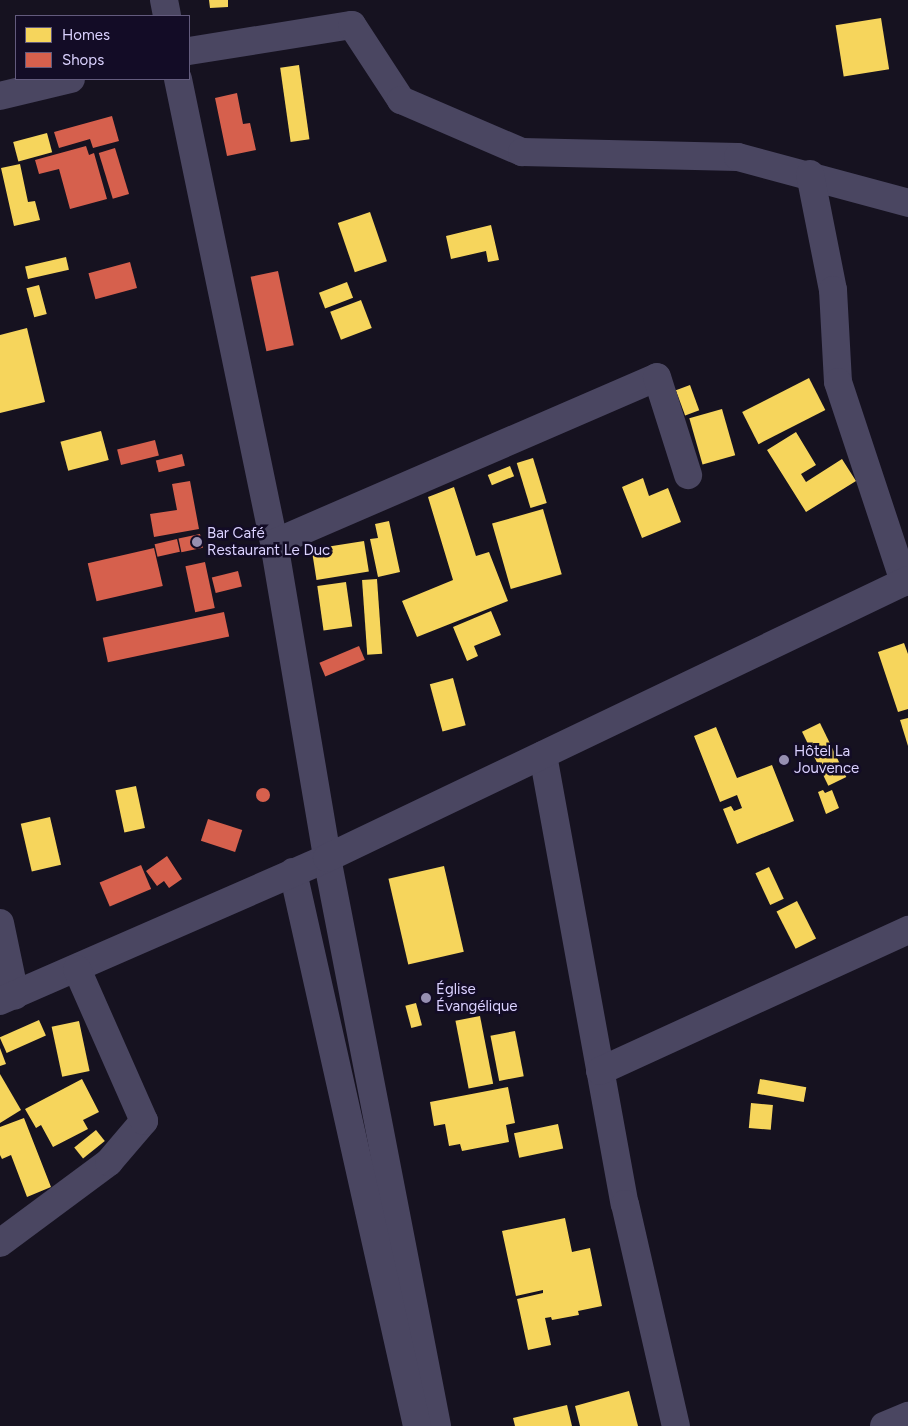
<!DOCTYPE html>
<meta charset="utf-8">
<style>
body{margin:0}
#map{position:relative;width:908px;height:1426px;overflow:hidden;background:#161220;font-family:Figtree,sans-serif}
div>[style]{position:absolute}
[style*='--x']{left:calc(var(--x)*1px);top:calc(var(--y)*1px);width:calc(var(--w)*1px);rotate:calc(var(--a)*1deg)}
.homes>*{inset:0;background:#f6d55c;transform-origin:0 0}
.shops>*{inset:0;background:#d6604d;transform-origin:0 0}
.round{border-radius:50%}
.minor>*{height:28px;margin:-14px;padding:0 14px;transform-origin:14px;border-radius:14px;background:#4a4661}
.dots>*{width:14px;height:14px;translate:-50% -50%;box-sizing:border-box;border:2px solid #130c26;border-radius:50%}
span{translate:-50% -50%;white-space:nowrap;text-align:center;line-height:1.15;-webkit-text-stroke:5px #130c26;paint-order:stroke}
.poi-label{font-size:15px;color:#dbd2ff}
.left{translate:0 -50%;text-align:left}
.legend{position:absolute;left:15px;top:15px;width:175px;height:65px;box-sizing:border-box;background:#130c26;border:1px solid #635b7d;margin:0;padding:6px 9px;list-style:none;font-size:15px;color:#dbd2ff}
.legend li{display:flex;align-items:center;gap:10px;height:25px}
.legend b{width:25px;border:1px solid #635b7d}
</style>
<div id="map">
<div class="homes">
<div style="clip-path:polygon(209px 0,228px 0,228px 7px,210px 8px)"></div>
<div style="left:881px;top:18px;width:52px;height:46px;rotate:81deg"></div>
<div style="left:299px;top:65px;width:75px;height:19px;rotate:82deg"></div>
<div style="left:47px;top:133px;width:20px;height:35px;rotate:75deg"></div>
<div style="clip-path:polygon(20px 164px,28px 202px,35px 201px,40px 220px,14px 226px,1px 168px)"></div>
<div style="left:370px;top:212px;width:52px;height:34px;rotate:71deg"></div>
<div style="clip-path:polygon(491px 225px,499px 260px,488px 262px,486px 251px,451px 259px,446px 236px)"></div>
<div style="left:66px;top:257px;width:13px;height:42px;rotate:77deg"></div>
<div style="left:347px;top:282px;width:17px;height:30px;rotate:69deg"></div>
<div style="left:39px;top:285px;width:30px;height:13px;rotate:75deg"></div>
<div style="left:361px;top:300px;width:30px;height:33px;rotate:69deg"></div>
<div style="clip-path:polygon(27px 328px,45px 402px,0 413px,0 335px)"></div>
<div style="left:809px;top:378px;width:36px;height:75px;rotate:63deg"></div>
<div style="left:690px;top:385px;width:27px;height:15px;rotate:70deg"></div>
<div style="left:722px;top:409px;width:48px;height:34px;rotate:74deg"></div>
<div style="left:101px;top:431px;width:30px;height:42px;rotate:75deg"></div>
<div style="clip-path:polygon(796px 432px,816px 465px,801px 474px,806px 482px,842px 459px,856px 481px,806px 512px,767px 450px)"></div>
<div style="left:533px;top:458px;width:47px;height:17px;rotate:73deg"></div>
<div style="left:510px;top:466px;width:11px;height:24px;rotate:68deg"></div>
<div style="clip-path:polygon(643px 478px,649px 496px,668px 488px,681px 522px,642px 538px,622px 487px)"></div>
<div style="clip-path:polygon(454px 487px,476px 556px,489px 552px,508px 601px,417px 637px,402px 601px,453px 580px,428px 497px)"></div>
<div style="left:543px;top:509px;width:68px;height:53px;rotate:74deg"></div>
<div style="clip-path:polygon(389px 521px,400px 572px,378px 577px,370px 539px,378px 538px,375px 524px)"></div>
<div style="left:364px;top:541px;width:31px;height:53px;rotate:81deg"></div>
<div style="left:377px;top:579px;width:75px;height:15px;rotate:86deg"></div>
<div style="left:346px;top:582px;width:45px;height:29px;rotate:82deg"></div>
<div style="clip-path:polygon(491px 611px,501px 635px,474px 646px,478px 656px,467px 661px,453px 627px)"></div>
<div style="clip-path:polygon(904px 643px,908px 654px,908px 709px,898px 712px,878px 652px)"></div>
<div style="left:453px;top:678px;width:49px;height:24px;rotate:75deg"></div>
<div style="clip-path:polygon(908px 718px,908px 746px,900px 720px)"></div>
<div style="left:820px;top:723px;width:60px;height:20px;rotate:64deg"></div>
<div style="clip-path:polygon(716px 727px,737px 778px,772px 765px,794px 821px,737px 844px,723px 809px,731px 806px,734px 811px,742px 808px,737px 795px,720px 802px,694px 736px)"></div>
<div style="left:136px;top:786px;width:43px;height:21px;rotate:78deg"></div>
<div style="clip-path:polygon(823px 790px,825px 793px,832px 790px,839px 808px,826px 814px,818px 792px)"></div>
<div style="left:50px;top:817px;width:49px;height:30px;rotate:77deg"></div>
<div style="left:444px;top:866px;width:88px;height:57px;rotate:77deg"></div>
<div style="left:769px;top:867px;width:35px;height:15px;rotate:65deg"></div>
<div style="left:797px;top:901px;width:42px;height:23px;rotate:63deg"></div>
<div style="left:416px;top:1003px;width:23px;height:11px;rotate:75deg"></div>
<div style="left:480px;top:1016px;width:69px;height:25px;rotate:79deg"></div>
<div style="left:39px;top:1020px;width:17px;height:43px;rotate:66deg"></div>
<div style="left:79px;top:1021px;width:51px;height:28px;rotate:78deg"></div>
<div style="left:515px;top:1031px;width:46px;height:25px;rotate:79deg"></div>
<div style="clip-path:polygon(0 1048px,6px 1064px,0 1066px)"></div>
<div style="clip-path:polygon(0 1074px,21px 1110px,0 1123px)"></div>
<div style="clip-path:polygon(82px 1079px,99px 1112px,83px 1120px,88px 1129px,53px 1147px,41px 1125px,36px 1128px,25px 1109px)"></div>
<div style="left:760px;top:1079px;width:47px;height:15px;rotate:10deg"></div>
<div style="clip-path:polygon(508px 1087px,515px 1123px,506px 1125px,509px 1142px,462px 1151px,460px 1144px,449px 1146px,445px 1124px,434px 1126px,430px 1102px)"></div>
<div style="left:751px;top:1103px;width:22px;height:25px;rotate:5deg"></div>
<div style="clip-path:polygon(24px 1118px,51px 1187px,27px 1197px,11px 1155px,2px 1159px,0 1155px,0 1127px)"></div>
<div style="left:558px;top:1124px;width:25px;height:45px;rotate:78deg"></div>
<div style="left:96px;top:1130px;width:14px;height:28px;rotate:51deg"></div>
<div style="clip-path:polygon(565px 1218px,572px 1252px,590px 1248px,602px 1306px,578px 1311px,579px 1315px,552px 1320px,551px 1317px,545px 1318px,551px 1345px,528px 1350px,517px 1299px,543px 1293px,543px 1290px,516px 1296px,502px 1231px)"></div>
<div style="clip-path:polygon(629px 1391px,638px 1426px,580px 1426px,575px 1406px)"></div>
<div style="clip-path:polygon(567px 1405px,572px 1426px,515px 1426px,513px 1418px)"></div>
</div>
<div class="shops">
<div style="clip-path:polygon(237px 93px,243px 124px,250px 123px,256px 150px,227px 156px,215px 98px)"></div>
<div style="clip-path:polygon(112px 116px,119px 141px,93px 148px,90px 139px,59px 148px,54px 132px)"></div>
<div style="clip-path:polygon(86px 146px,89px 155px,94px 153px,107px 199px,70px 209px,59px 169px,39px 174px,35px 160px)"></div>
<div style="left:115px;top:148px;width:48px;height:17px;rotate:73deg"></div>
<div style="left:130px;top:262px;width:27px;height:43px;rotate:75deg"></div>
<div style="left:278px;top:271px;width:76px;height:28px;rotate:78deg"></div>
<div style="left:155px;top:440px;width:16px;height:39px;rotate:76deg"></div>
<div style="left:182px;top:454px;width:12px;height:27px;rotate:76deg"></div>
<div style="clip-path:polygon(190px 481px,199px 529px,154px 537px,150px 514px,177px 510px,172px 484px)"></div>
<div style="left:200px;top:534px;width:14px;height:22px;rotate:78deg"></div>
<div style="left:177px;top:539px;width:13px;height:23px;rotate:77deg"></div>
<div style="left:154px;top:548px;width:39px;height:68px;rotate:77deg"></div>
<div style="left:205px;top:562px;width:47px;height:20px;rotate:78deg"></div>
<div style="left:238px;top:571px;width:16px;height:27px;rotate:76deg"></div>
<div style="left:224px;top:612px;width:25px;height:124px;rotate:78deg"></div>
<div style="left:359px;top:646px;width:15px;height:43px;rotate:67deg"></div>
<div class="round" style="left:256px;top:788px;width:14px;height:14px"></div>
<div style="left:208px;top:819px;width:36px;height:23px;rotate:18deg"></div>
<div style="clip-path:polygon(167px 856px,182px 879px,169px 888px,164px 881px,157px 886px,146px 871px)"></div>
<div style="left:141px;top:865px;width:26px;height:45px;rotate:67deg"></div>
</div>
<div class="minor">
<div style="--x:164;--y:0;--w:16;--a:79"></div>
<div style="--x:189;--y:51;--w:165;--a:-9.1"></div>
<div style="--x:352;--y:25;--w:90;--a:56.8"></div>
<div style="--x:401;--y:100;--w:132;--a:23.3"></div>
<div style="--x:522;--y:152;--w:216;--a:1.3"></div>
<div style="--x:738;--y:157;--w:176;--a:15.1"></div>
<div style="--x:178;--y:79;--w:474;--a:78.3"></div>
<div style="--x:274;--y:543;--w:319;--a:80.4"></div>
<div style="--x:327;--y:858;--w:579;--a:79.04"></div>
<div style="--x:0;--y:96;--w:73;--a:-13.5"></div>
<div style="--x:810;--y:174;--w:118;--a:78.8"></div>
<div style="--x:833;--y:290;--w:92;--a:86.9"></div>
<div style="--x:838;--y:382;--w:211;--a:71.7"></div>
<div style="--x:274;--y:543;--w:417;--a:-23.4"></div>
<div style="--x:657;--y:377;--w:103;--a:72.4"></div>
<div style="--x:543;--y:755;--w:456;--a:79.7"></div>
<div style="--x:625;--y:1204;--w:228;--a:77.1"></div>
<div style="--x:293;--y:872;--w:568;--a:77.38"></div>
<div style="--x:0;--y:923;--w:74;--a:78.2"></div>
<div style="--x:0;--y:1001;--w:357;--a:-23.6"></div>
<div style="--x:327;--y:858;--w:644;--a:-25.57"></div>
<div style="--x:600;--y:1071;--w:339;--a:-24.6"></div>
<div style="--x:0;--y:1243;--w:136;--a:-36.6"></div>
<div style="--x:109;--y:1162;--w:54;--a:-49.5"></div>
<div style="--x:144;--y:1121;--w:166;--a:-113.8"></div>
<div style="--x:884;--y:1426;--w:26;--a:-23"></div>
</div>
<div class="dots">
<div style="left:197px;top:542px;background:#968fb1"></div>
<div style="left:784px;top:760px;background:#968fb1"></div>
<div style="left:426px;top:998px;background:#968fb1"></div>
</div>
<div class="poi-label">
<span class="left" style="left:207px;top:542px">Bar Café<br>Restaurant Le Duc</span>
<span class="left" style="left:794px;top:760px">Hôtel La<br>Jouvence</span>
<span class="left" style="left:436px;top:998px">Église<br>Évangélique</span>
</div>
<ul class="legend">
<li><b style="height:14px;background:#f6d55c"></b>Homes</li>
<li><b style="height:14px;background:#d6604d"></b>Shops</li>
</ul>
</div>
